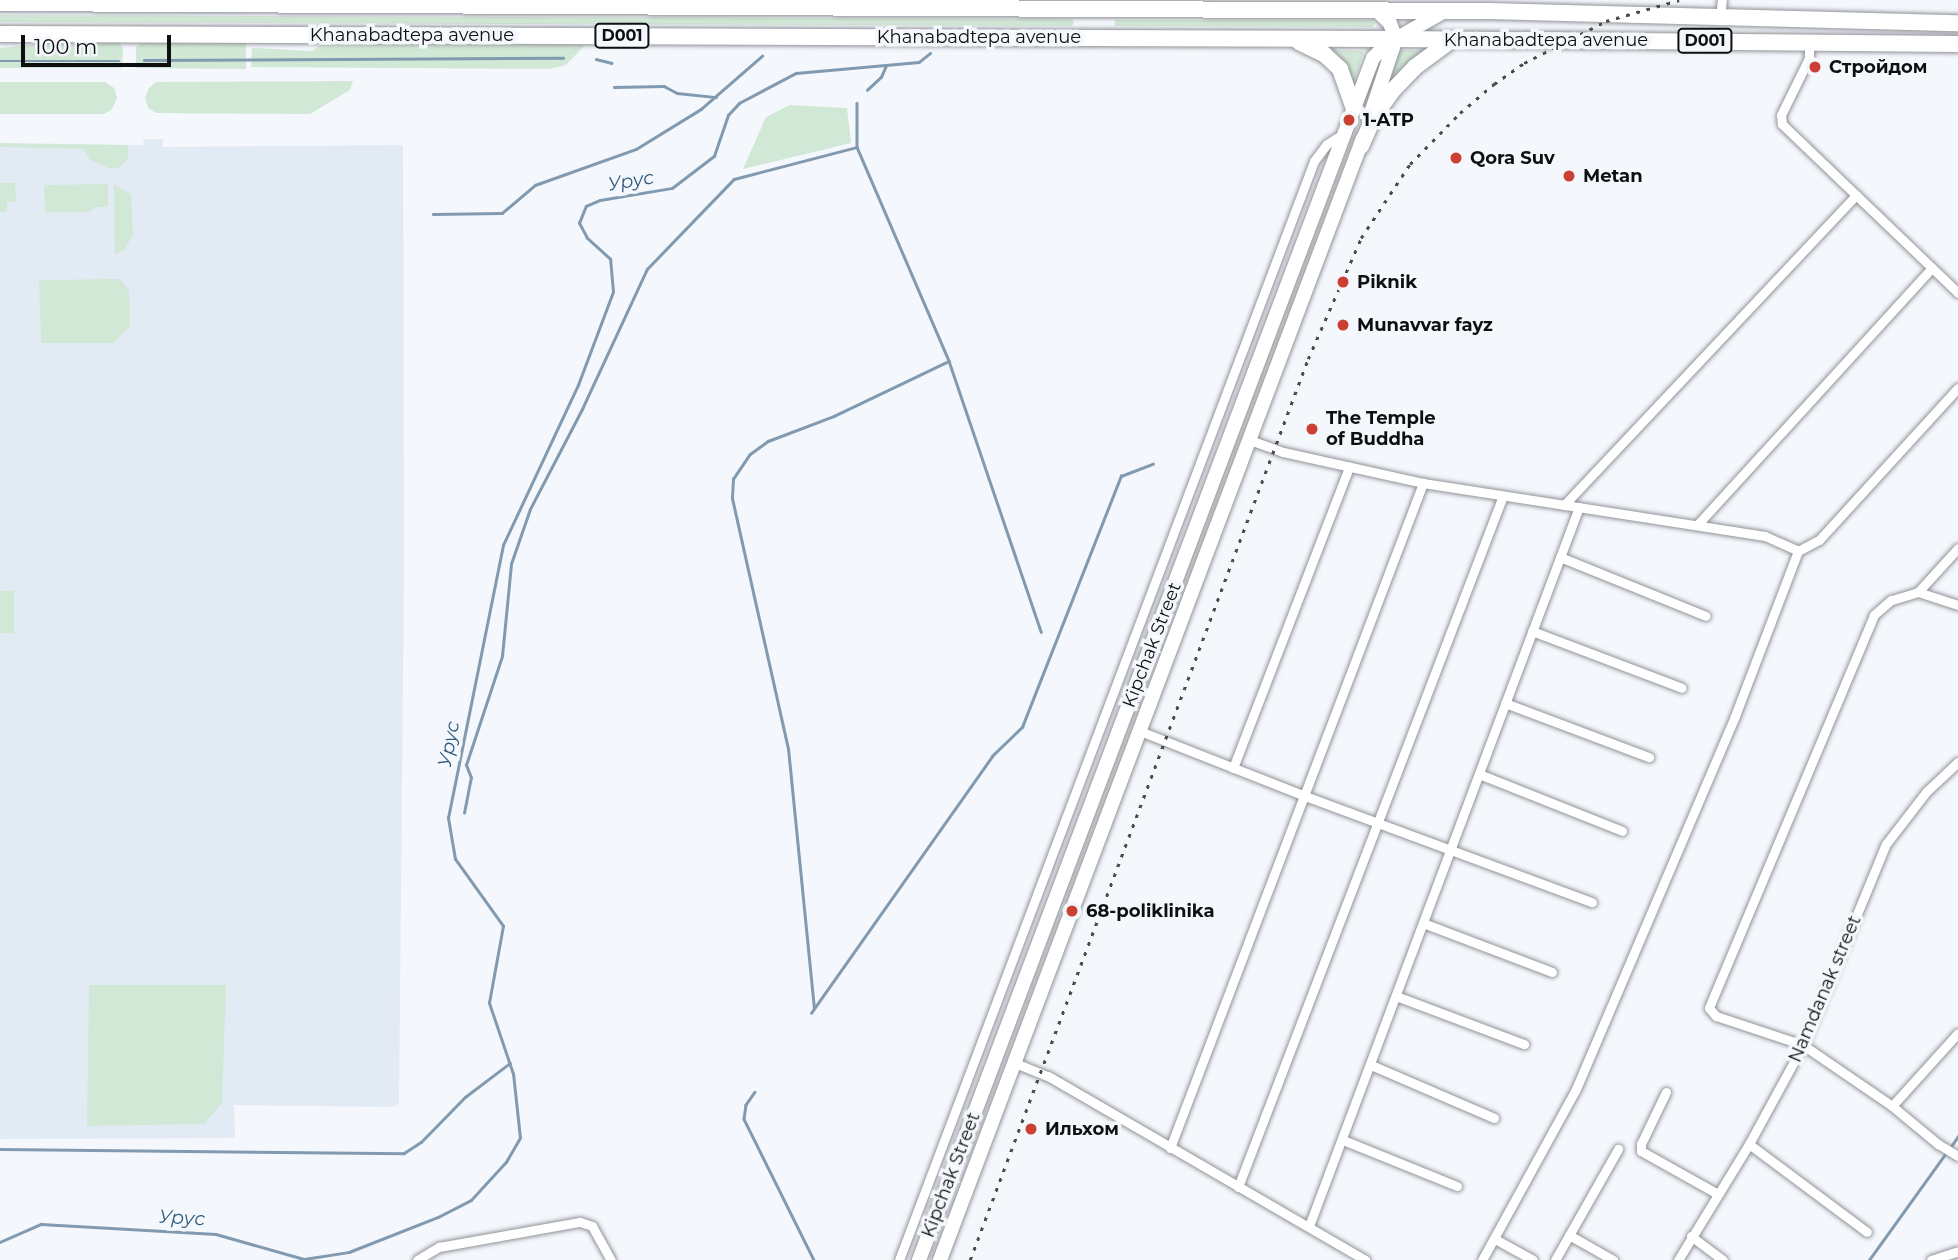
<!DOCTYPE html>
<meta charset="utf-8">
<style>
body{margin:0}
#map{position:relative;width:1958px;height:1260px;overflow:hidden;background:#f4f7fc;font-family:Montserrat,sans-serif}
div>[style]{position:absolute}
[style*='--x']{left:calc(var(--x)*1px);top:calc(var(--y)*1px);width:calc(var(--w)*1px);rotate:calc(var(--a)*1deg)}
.built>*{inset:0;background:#e2eaf4}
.green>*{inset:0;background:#d2e8d6;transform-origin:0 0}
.stream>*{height:2.5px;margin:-1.25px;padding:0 1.25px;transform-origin:1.25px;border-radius:1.25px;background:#819aaf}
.roads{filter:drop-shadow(0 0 2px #919498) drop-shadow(0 0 2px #919498)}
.street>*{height:9px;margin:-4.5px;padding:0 4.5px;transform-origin:4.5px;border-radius:4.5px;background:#fff}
.primary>*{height:14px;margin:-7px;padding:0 7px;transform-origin:7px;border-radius:7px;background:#fff}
.highway>*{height:16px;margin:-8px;padding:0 8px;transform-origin:8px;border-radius:8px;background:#fff}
.rail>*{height:2.5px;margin-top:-1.25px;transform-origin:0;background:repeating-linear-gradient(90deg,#494b4d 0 3.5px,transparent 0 10.5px)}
.dots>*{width:19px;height:19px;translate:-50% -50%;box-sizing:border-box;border:4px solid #f4f7fc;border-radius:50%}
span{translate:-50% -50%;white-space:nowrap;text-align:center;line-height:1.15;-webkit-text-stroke:7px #f4f7fc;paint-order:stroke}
.shield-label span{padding:2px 5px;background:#f4f7fc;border:2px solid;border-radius:5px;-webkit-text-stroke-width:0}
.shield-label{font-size:16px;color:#0e0f11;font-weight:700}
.street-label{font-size:18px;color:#0e0f11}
.poi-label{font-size:18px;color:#0e0f11;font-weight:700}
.left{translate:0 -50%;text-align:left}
.water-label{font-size:19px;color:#305a7b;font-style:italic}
.scale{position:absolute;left:21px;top:35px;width:150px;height:32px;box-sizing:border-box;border:4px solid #0e0f11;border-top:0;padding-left:9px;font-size:21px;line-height:24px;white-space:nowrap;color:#0e0f11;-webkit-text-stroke:5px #f4f7fc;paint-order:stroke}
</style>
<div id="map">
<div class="built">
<div style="clip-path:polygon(144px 139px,163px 139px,163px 147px,403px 145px,404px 566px,399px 1104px,393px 1107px,234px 1105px,235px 1138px,0 1139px,0 144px,143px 145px)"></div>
</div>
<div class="green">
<div style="clip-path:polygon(0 15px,1072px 19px,1074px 22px,1072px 26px,0 22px)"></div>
<div style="clip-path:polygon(1115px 20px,1372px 20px,1375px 24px,1372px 27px,1115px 26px)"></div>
<div style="clip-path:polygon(70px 41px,119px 42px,123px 49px,122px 68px,0 68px,0 48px)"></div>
<div style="clip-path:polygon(142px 42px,246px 42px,246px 69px,136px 68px,136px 47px)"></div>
<div style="clip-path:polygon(322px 44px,585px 45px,566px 65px,550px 69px,251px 67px,252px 48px,312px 51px)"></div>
<div style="clip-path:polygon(1329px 50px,1364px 51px,1353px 85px,1347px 68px)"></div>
<div style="clip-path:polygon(1398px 50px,1422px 51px,1387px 86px)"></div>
<div style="clip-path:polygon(353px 81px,350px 90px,310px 114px,156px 113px,148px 108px,145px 98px,149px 88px,156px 82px)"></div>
<div style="clip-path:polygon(0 82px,105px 82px,114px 88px,117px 98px,112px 109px,104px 114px,0 114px)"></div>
<div style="clip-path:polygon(790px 105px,847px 108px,851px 143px,743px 169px,766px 117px)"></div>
<div style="clip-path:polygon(0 143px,128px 145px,128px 159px,120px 167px,111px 169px,90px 160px,84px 149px,0 147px)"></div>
<div style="clip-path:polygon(0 183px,15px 183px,16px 202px,7px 202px,7px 212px,0 212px)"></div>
<div style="clip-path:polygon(108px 184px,108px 207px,95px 207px,89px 212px,45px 212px,44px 185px)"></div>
<div style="clip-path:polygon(114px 184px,131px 194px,133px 235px,124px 250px,115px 255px)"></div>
<div style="clip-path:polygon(120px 279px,129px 291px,130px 326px,114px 343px,41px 343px,39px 280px)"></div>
<div style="left:0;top:591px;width:14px;height:42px"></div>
<div style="clip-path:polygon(89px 985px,226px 985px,222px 1103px,204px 1124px,87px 1126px)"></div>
</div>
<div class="stream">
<div style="--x:596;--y:59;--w:16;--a:14"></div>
<div style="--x:144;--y:60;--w:419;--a:-0.3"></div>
<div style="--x:0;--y:61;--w:119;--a:0"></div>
<div style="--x:614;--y:87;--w:50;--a:-1.1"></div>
<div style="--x:664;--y:86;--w:15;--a:28"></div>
<div style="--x:677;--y:93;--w:39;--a:6"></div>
<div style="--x:867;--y:90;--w:19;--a:-43"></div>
<div style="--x:881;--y:77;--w:12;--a:-66"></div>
<div style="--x:857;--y:103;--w:44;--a:90"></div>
<div style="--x:857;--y:147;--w:233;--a:66.7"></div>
<div style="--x:949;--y:361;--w:286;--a:71.2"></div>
<div style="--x:433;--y:214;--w:69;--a:-0.8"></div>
<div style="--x:502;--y:213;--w:43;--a:-40.3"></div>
<div style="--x:535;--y:185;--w:107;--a:-19.6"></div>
<div style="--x:636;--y:149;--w:76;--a:-31.6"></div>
<div style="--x:701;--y:109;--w:81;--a:-41"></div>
<div style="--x:464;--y:813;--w:36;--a:-79"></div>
<div style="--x:471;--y:778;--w:14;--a:-111"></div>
<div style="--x:466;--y:765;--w:115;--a:-71.7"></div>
<div style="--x:502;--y:656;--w:92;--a:-84.4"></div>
<div style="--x:511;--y:564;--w:58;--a:-70.9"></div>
<div style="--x:530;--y:509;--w:113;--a:-62.5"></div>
<div style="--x:582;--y:409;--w:154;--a:-65.1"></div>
<div style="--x:647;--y:269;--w:125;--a:-46"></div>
<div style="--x:734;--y:179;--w:127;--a:-14.6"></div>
<div style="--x:814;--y:1009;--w:261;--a:-95.7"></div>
<div style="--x:788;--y:749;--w:257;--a:-102.6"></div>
<div style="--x:732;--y:498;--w:19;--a:-87"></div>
<div style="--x:733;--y:479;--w:30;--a:-56"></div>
<div style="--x:750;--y:454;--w:22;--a:-36"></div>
<div style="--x:768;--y:441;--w:71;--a:-20.7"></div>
<div style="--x:834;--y:416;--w:127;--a:-25.6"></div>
<div style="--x:811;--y:1013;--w:314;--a:-54.8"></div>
<div style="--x:992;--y:756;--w:42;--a:-44"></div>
<div style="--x:1022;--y:727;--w:270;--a:-68.5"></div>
<div style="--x:1121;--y:476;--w:34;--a:-21"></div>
<div style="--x:755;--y:1092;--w:16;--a:125"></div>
<div style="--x:746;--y:1105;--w:14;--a:98"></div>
<div style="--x:744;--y:1119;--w:157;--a:63.6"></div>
<div style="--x:1950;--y:1148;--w:14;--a:-56"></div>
<div style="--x:0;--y:1149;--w:404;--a:0.6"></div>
<div style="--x:404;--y:1153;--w:20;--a:-33"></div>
<div style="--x:421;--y:1142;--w:63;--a:-45.6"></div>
<div style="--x:465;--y:1097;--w:56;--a:-37.1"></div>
<div style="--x:0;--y:1242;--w:45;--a:-23.7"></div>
<div style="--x:41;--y:1224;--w:175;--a:3.3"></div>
<div style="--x:216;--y:1234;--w:91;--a:15.9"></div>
<div style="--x:304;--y:1259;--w:46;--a:-8.8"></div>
<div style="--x:349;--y:1252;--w:96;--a:-21.5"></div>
<div style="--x:438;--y:1217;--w:37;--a:-27"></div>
<div style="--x:471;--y:1200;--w:52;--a:-47.4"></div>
<div style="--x:506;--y:1162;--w:28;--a:-60"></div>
<div style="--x:520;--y:1138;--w:64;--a:-96.2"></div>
<div style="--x:513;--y:1074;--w:75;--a:-108.7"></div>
<div style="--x:489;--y:1003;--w:78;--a:-79.7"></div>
<div style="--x:503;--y:926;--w:82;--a:-125.6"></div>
<div style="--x:455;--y:859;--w:42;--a:-99.7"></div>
<div style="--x:448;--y:818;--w:278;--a:-78.6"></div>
<div style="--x:503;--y:545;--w:177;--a:-64.9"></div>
<div style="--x:578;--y:385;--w:99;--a:-69.4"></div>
<div style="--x:613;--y:292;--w:33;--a:-95"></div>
<div style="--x:610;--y:259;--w:31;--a:-138"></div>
<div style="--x:587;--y:238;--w:17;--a:-118"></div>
<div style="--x:579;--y:223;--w:18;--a:-68"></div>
<div style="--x:586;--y:206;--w:15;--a:-23"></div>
<div style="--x:600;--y:200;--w:73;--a:-9.5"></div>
<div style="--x:672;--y:188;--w:53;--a:-37.3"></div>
<div style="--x:714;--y:156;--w:43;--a:-71.1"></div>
<div style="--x:728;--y:115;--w:16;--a:-47"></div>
<div style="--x:739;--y:103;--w:64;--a:-27.8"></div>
<div style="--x:796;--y:73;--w:123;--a:-5.1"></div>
<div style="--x:919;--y:62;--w:14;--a:-39"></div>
<div style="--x:1869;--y:1260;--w:132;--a:-54.3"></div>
</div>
<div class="roads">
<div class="street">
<div style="--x:1720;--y:18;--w:18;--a:-84"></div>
<div style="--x:1809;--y:42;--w:16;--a:90"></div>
<div style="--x:1809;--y:58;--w:64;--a:116.2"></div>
<div style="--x:1781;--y:115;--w:9;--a:84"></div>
<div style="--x:1782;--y:124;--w:244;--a:43.8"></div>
<div style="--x:1250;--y:440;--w:35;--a:20"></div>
<div style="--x:1283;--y:452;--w:143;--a:12.5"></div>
<div style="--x:1423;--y:483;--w:346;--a:8.8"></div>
<div style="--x:1765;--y:536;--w:36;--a:24"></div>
<div style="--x:1798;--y:551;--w:24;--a:-28"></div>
<div style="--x:1819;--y:540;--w:206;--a:-47.6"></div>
<div style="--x:1564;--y:505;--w:426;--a:-46.7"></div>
<div style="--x:1698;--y:524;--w:347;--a:-47.6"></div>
<div style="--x:1560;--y:557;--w:157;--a:22"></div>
<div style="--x:1918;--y:592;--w:59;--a:-47.7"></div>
<div style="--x:1958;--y:605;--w:42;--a:-162"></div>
<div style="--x:1918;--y:592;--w:28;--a:163"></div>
<div style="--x:1891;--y:600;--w:23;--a:139"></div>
<div style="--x:1874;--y:615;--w:426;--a:112.8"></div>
<div style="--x:1709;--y:1008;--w:11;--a:49"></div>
<div style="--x:1716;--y:1016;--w:92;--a:18.4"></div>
<div style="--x:1803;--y:1045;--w:108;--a:34.4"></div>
<div style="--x:1892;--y:1106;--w:60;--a:39.6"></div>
<div style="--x:1938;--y:1144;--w:23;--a:31"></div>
<div style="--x:1532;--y:631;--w:160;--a:20.8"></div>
<div style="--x:1505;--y:703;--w:154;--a:20.6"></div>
<div style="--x:1140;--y:731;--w:177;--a:21.5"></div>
<div style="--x:1305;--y:796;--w:306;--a:20.3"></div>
<div style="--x:1233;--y:768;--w:323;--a:-68.9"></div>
<div style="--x:1479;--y:774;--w:154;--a:21.7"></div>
<div style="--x:1423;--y:923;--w:138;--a:20.8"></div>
<div style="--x:1396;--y:996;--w:137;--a:20.6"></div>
<div style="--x:1015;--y:1063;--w:35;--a:22"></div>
<div style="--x:1048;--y:1076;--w:367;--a:30.1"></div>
<div style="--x:1371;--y:1065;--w:134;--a:23.3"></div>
<div style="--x:1666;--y:1092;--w:58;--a:115.7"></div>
<div style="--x:1641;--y:1144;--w:7;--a:90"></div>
<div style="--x:1641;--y:1151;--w:86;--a:29.2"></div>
<div style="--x:1892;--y:1106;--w:98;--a:-47.9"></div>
<div style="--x:1343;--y:1140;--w:123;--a:22"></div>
<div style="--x:1749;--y:1144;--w:147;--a:36.7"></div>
<div style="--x:1170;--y:1148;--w:712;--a:-69.17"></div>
<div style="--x:1238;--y:1187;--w:738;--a:-69.03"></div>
<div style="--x:1309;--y:1226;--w:768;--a:-69.42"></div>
<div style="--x:1569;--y:1235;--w:51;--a:29.6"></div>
<div style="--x:1691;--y:1236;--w:40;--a:37"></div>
<div style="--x:1495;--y:1239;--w:43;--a:28.9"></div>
<div style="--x:417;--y:1260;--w:26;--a:-31"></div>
<div style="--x:439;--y:1247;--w:143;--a:-10.1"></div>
<div style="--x:580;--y:1222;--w:13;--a:18"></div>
<div style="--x:592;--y:1226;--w:39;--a:61"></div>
<div style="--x:899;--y:1260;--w:1175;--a:-69.31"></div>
<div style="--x:1314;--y:161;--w:21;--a:-53"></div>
<div style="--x:1327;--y:144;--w:19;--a:-32"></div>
<div style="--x:1482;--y:1260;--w:195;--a:-61.2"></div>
<div style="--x:1576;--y:1089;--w:405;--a:-66.9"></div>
<div style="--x:1735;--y:716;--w:177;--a:-69.1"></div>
<div style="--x:1555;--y:1260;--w:128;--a:-60.4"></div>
<div style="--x:1678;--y:1260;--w:136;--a:-58.5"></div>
<div style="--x:1749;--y:1144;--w:113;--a:-61.4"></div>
<div style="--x:1803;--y:1045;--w:217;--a:-67.6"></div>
<div style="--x:1886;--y:844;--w:66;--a:-52.4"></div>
<div style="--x:1926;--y:792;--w:44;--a:-43.2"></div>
<div style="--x:1931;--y:1260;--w:28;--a:-18"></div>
</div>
<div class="primary">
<div style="--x:1369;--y:119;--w:84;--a:-71.4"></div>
<div style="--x:1396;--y:39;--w:17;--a:-111"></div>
<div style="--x:1390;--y:23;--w:16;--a:-137"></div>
<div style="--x:919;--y:1260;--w:1285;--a:-69.31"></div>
<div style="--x:1373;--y:58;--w:20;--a:-45"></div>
<div style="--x:1387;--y:44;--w:64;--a:-29.7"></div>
<div style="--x:940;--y:1260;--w:1199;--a:-69.34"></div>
</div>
<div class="highway">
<div style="--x:0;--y:3;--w:1487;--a:0.31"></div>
<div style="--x:1487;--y:11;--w:471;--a:1.5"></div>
<div style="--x:0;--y:34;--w:1396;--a:0.21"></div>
<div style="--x:1396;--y:39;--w:562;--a:0.51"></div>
<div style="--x:1299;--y:42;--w:28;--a:26"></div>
<div style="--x:1324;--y:54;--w:22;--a:43"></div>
<div style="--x:1340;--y:69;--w:42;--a:70.7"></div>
<div style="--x:1361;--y:146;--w:34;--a:-66"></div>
<div style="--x:1375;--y:115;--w:32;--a:-54"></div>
<div style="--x:1394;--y:89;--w:30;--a:-46"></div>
<div style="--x:1415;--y:67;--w:47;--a:-36.4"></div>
</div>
</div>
<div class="rail">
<div style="--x:970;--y:1260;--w:962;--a:-69.44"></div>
<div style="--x:1308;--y:359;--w:132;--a:-66.3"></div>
<div style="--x:1361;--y:238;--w:89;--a:-56.5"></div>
<div style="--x:1410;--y:164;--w:71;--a:-45.6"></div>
<div style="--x:1460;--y:113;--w:45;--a:-40.5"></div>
<div style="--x:1494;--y:84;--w:37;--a:-35"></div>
<div style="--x:1524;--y:63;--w:92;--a:-27.1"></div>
<div style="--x:1606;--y:21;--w:76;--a:-16"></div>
</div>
<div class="dots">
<div style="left:1815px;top:67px;background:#cc3f33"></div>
<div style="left:1349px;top:120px;background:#cc3f33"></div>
<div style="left:1456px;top:158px;background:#cc3f33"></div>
<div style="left:1569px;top:176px;background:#cc3f33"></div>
<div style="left:1343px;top:282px;background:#cc3f33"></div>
<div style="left:1343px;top:325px;background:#cc3f33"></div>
<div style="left:1312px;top:429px;background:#cc3f33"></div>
<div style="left:1072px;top:911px;background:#cc3f33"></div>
<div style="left:1031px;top:1129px;background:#cc3f33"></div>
</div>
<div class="shield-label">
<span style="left:622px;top:36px">D001</span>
<span style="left:1705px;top:41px">D001</span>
</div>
<div class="street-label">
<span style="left:412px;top:35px">Khanabadtepa avenue</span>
<span style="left:979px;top:37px">Khanabadtepa avenue</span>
<span style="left:1546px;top:40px">Khanabadtepa avenue</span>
<span style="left:1152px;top:645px;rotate:-69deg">Kipchak Street</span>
<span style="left:1825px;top:989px;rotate:-67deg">Namdanak street</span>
<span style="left:951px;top:1175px;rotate:-69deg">Kipchak Street</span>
</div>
<div class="poi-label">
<span class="left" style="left:1829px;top:67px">Стройдом</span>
<span class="left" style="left:1363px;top:120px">1-ATP</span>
<span class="left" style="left:1470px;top:158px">Qora Suv</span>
<span class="left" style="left:1583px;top:176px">Metan</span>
<span class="left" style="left:1357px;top:282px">Piknik</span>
<span class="left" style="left:1357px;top:325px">Munavvar fayz</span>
<span class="left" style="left:1326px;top:429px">The Temple<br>of Buddha</span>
<span class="left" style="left:1086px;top:911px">68-poliklinika</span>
<span class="left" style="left:1045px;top:1129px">Ильхом</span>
</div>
<div class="water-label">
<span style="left:631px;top:181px;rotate:-9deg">Урус</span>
<span style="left:449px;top:744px;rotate:-79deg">Урус</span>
<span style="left:182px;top:1218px;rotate:3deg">Урус</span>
</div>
<div class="scale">100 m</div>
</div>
